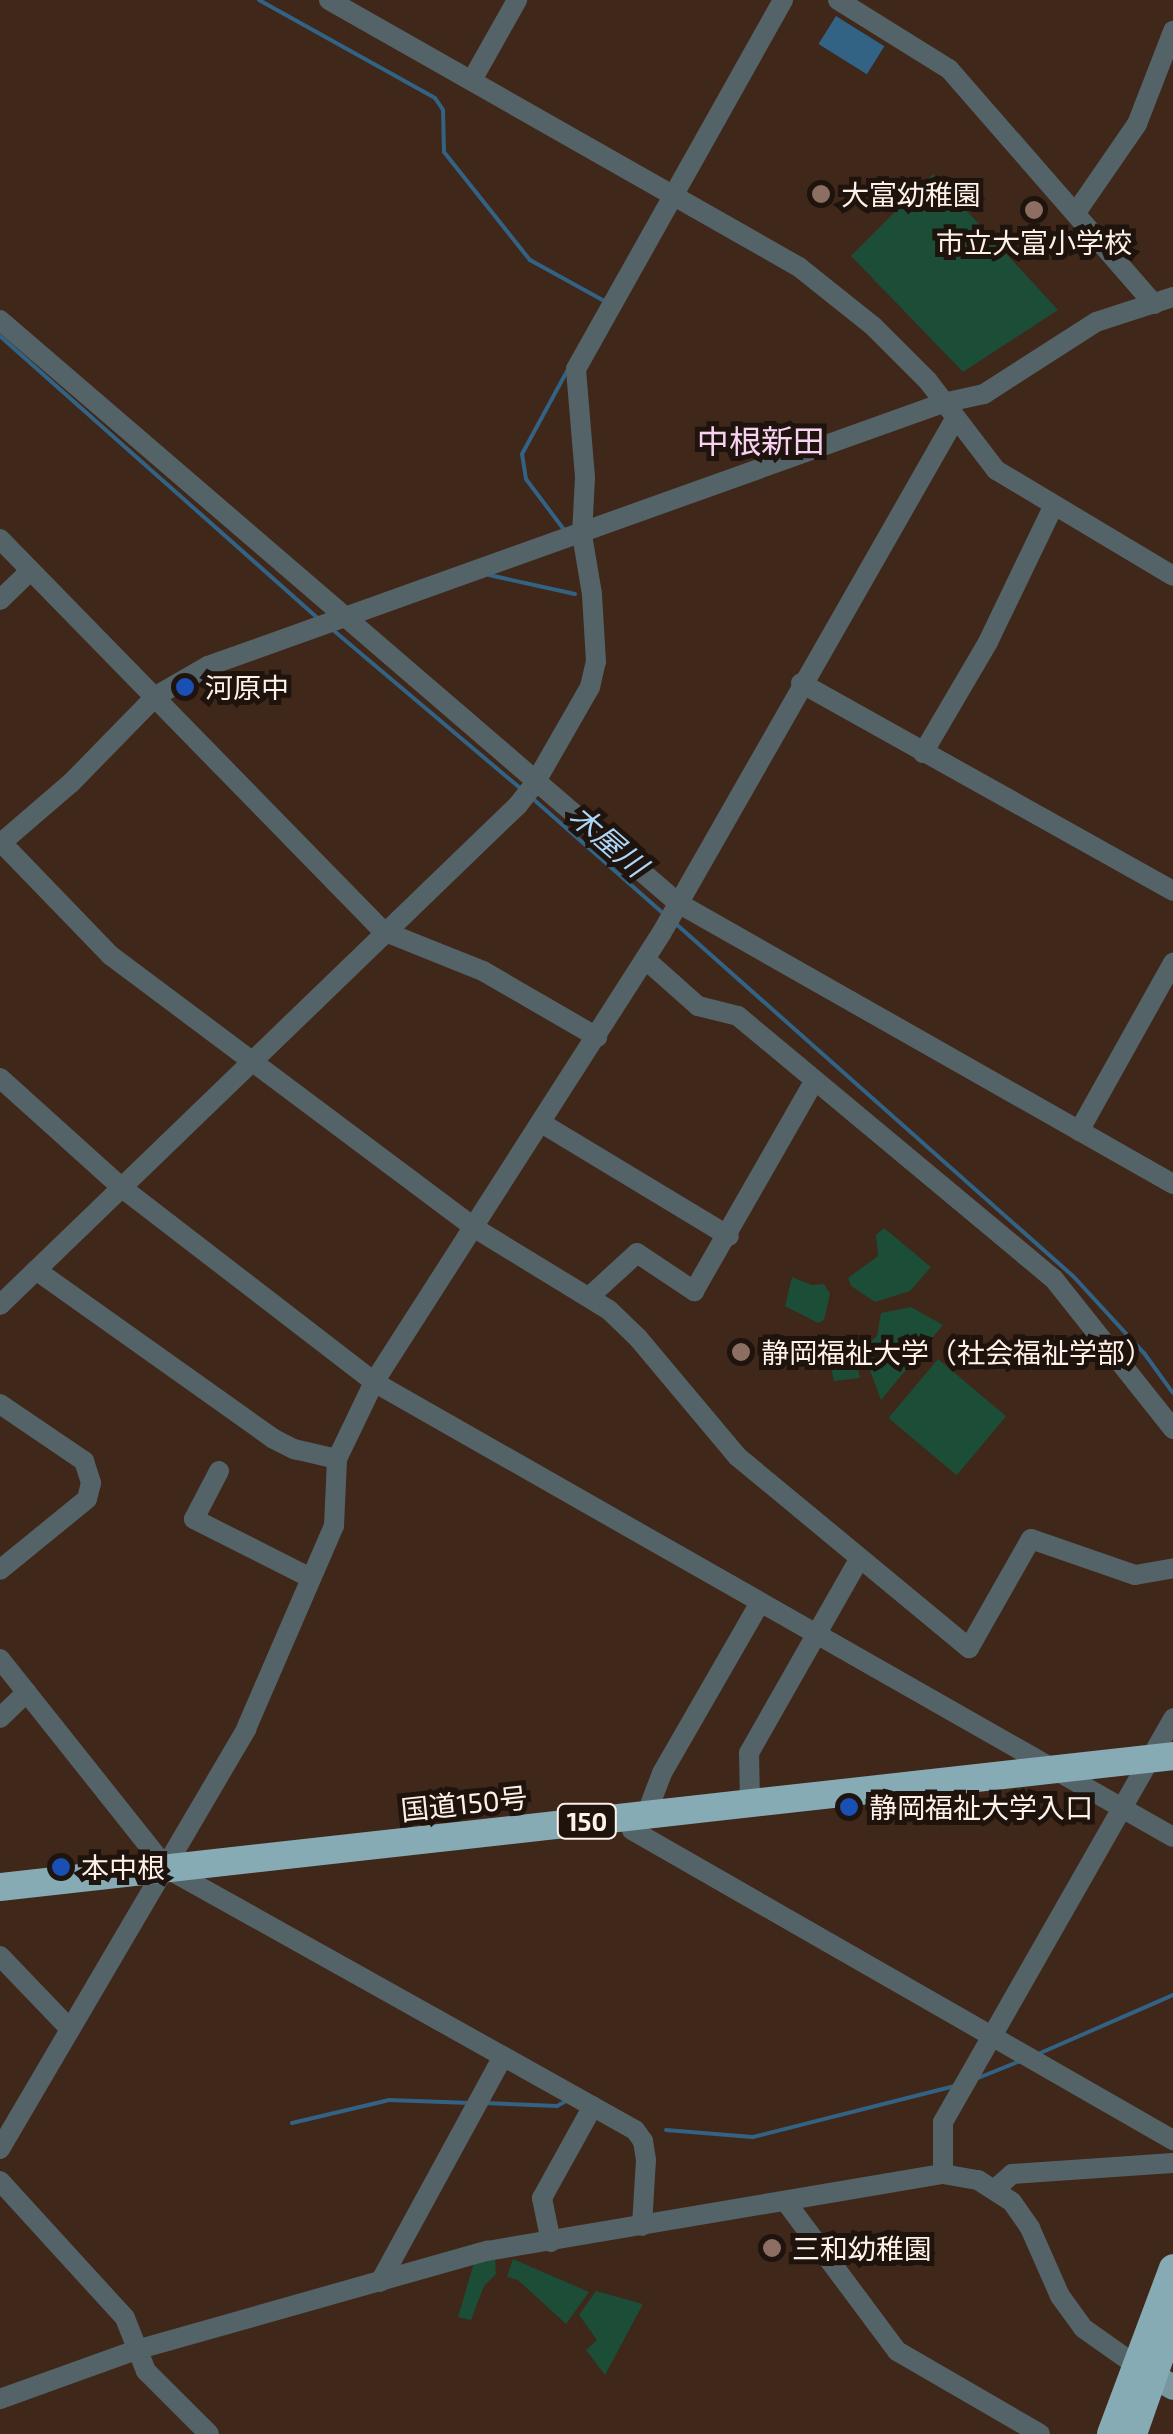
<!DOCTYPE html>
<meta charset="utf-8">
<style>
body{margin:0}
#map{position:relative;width:1173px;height:2434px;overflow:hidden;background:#3f271a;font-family:"Exo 2","Noto Sans JP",sans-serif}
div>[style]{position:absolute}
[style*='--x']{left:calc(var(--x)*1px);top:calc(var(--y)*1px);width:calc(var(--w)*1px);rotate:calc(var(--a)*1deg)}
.green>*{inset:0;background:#1b4d37;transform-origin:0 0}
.water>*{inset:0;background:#326284;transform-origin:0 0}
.stream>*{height:4px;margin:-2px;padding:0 2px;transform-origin:2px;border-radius:2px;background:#326284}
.minor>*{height:20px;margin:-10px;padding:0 10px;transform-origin:10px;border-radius:10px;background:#546367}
.major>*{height:25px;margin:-12.5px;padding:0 12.5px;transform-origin:12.5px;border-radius:12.5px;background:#78979f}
.highway>*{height:28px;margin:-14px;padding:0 14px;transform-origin:14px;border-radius:14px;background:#86abb5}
.dots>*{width:28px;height:28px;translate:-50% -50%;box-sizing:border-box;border:5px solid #1e130d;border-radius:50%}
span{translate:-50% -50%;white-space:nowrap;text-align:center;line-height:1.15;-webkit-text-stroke:10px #1e130d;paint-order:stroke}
.shield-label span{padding:2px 8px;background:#1e130d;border:2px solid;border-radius:8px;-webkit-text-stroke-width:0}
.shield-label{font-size:25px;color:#fef1ea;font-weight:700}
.poi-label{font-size:28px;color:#fef1ea}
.left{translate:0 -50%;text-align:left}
.street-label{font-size:28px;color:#fef1ea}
.water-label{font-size:30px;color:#acd6f7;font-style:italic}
.quarter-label{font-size:32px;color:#fad2f1}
</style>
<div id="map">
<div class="green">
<div style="clip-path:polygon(933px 174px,1058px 310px,963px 372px,851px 256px)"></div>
<div style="clip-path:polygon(884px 1228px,931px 1267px,910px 1291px,875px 1302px,851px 1286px,848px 1278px,878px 1256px,876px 1235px)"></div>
<div style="clip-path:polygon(792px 1277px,812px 1285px,824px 1284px,830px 1294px,824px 1320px,818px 1323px,785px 1306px)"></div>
<div style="clip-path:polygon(911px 1307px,943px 1325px,881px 1400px,862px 1349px,877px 1336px,881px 1313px)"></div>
<div style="clip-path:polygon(821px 1334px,828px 1347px,818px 1369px,791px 1344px)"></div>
<div style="clip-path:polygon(841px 1348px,856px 1361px,860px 1378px,834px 1381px,831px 1368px)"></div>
<div style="left:938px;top:1359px;width:89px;height:77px;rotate:40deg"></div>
<div style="clip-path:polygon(495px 2257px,496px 2274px,484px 2286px,471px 2320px,458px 2317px,474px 2263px)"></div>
<div style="clip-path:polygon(513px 2259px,589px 2292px,566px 2324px,518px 2280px,507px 2277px)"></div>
<div style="clip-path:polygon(596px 2291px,643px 2304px,605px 2375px,586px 2350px,597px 2340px,579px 2315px)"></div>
</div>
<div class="water">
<div style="left:836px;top:16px;width:57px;height:33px;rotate:32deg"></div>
</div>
<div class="stream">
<div style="--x:259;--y:0;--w:201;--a:29.1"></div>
<div style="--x:435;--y:98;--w:14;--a:56"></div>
<div style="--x:443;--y:110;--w:42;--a:88.6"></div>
<div style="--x:444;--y:152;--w:138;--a:51.5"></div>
<div style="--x:530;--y:260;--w:87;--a:28.9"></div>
<div style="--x:0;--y:336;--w:425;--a:41.6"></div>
<div style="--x:565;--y:531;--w:65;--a:-126.9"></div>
<div style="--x:526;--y:479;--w:25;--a:-99"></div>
<div style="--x:522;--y:454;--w:94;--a:-61.5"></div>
<div style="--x:489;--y:575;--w:88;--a:12.5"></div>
<div style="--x:333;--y:630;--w:246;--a:40.2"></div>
<div style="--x:532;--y:798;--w:176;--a:41.3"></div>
<div style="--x:675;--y:923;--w:533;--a:41.58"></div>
<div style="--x:1074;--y:1277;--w:103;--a:47.4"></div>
<div style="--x:1144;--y:1353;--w:49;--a:54.1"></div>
<div style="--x:1038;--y:2054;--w:147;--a:-23.6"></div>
<div style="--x:978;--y:2078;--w:45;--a:-22"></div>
<div style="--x:484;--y:2103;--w:73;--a:2.4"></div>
<div style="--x:557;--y:2106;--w:13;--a:-29"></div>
<div style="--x:292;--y:2123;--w:100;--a:-13.3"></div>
<div style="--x:389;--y:2100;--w:81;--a:2.1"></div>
<div style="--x:666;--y:2130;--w:87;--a:4.6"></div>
<div style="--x:753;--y:2137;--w:208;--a:-14.2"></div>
</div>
<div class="minor">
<div style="--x:329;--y:0;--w:541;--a:29.6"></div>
<div style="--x:799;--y:267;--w:95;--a:38.6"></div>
<div style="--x:873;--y:326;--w:78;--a:45"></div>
<div style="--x:928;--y:381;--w:112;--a:52.6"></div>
<div style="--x:996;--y:470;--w:206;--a:30.9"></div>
<div style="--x:838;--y:0;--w:131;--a:31.9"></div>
<div style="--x:949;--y:69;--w:312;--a:48.9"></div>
<div style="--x:472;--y:80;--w:92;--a:-60.6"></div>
<div style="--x:1077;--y:211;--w:106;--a:-55.4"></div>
<div style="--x:1137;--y:124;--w:100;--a:-68.8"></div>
<div style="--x:0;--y:320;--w:894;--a:40.69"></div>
<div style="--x:678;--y:903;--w:569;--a:29.58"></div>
<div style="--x:0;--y:539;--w:548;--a:45.67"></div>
<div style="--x:383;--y:931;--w:108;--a:21.8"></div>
<div style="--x:483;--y:971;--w:132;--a:30.1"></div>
<div style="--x:0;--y:600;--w:42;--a:-44"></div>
<div style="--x:801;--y:683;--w:426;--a:29.2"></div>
<div style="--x:923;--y:753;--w:129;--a:-59.6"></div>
<div style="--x:988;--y:642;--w:150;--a:-64.3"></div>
<div style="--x:0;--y:841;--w:158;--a:46"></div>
<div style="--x:110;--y:955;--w:454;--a:36.8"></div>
<div style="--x:473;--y:1227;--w:159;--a:31.4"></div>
<div style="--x:609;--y:1310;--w:40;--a:44"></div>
<div style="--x:638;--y:1338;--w:155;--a:50"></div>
<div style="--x:738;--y:1457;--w:300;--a:39.6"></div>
<div style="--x:969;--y:1648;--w:125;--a:-60.4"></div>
<div style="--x:1031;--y:1539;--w:110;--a:19.1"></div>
<div style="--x:1135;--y:1575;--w:39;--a:-10"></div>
<div style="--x:0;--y:844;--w:94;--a:-40.7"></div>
<div style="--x:71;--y:783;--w:122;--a:-45.7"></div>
<div style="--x:156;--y:696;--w:60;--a:-30"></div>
<div style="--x:208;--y:666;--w:781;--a:-19.69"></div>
<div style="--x:943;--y:403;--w:42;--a:-12.4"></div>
<div style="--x:984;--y:394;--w:133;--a:-32.7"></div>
<div style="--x:1096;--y:322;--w:81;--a:-18"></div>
<div style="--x:645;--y:959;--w:71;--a:41.6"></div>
<div style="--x:698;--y:1006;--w:41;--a:14"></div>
<div style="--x:738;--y:1016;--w:410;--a:39.8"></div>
<div style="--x:1053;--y:1278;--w:193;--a:51.5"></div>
<div style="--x:0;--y:1078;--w:163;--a:42"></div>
<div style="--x:121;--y:1187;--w:319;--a:37.6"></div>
<div style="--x:374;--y:1382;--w:919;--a:29.66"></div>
<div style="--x:543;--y:1124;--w:217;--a:31.1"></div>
<div style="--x:1079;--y:1131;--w:193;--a:-60.8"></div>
<div style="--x:36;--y:1270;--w:290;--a:35.4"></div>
<div style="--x:272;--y:1438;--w:25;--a:27"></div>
<div style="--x:294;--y:1449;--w:44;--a:13.1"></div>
<div style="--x:589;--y:1297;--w:65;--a:-42.5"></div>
<div style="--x:637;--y:1253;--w:69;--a:33.7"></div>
<div style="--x:694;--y:1291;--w:243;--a:-60.2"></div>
<div style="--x:0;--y:1305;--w:720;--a:-43.99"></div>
<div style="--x:518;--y:805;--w:28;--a:-52"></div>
<div style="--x:535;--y:783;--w:111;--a:-60.2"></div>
<div style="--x:590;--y:687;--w:26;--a:-77"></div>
<div style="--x:596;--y:662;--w:68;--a:-93.4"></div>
<div style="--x:592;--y:594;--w:60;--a:-99.6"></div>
<div style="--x:582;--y:535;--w:58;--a:-87"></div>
<div style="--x:585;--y:477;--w:108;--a:-94.8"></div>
<div style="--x:576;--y:369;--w:423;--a:-60.7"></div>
<div style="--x:0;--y:1404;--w:102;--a:34.2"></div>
<div style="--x:84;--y:1461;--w:23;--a:72"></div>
<div style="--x:91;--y:1483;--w:16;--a:104"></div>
<div style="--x:87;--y:1499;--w:112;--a:140.8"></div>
<div style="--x:219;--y:1471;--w:54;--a:117.5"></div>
<div style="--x:194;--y:1519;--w:131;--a:26.8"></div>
<div style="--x:0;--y:1659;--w:267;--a:51.5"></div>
<div style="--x:166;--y:1868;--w:537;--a:29.19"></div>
<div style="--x:635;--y:2130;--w:14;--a:54"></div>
<div style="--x:643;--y:2141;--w:19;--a:81"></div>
<div style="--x:646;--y:2160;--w:66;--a:93.5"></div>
<div style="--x:0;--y:1718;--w:37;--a:-44"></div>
<div style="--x:750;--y:1803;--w:50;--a:-91.1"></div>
<div style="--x:749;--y:1753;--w:223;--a:-60.4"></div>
<div style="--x:646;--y:1815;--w:45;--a:-69.1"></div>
<div style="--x:662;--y:1773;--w:195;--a:-60.1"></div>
<div style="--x:629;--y:1817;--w:13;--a:77"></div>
<div style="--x:632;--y:1830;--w:624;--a:29.81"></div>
<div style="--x:0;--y:1956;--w:100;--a:46.2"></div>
<div style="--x:0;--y:2149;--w:487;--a:-59.6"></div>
<div style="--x:246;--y:1729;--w:221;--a:-66.6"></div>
<div style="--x:334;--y:1526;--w:67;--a:-87.4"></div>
<div style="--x:337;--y:1459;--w:85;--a:-64.3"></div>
<div style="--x:374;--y:1382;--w:532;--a:-57.36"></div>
<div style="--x:661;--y:934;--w:593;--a:-60.28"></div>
<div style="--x:943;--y:2174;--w:52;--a:-90"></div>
<div style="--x:943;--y:2122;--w:465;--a:-60.3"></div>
<div style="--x:0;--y:2181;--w:185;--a:47.6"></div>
<div style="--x:125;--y:2318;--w:57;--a:68.4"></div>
<div style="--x:146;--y:2371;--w:89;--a:45"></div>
<div style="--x:995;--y:2189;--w:23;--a:-41"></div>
<div style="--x:1012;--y:2174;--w:161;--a:-3.9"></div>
<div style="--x:786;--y:2202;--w:186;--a:53.3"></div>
<div style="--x:897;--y:2351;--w:165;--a:30.1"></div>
<div style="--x:551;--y:2242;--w:45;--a:-101.6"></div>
<div style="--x:542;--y:2198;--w:105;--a:-61"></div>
<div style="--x:380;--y:2282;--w:257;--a:-61.4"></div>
<div style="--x:0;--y:2399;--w:145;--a:-19.8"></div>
<div style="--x:136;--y:2350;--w:365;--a:-15.8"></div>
<div style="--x:487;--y:2251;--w:462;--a:-9.6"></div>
<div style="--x:943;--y:2174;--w:36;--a:10"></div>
<div style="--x:978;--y:2180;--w:40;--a:32.9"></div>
<div style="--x:1012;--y:2202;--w:32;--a:55"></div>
<div style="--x:1030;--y:2228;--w:74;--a:66.2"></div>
<div style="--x:1060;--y:2296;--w:39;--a:54"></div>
<div style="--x:1083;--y:2328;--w:62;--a:35.2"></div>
</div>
<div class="major">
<div style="--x:1138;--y:2367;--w:40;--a:29.7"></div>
</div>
<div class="highway">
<div style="--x:0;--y:1887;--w:1180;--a:-6.37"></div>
<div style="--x:1111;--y:2434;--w:177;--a:-69.5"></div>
<div style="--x:1133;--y:2434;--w:121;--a:-70.7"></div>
</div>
<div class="dots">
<div style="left:821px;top:194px;background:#8d6e63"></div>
<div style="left:1034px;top:210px;background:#8d6e63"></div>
<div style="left:185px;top:687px;background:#1a4fb4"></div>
<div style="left:741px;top:1352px;background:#8d6e63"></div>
<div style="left:849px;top:1807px;background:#1a4fb4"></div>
<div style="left:61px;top:1867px;background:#1a4fb4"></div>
<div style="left:772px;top:2248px;background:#8d6e63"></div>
</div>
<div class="shield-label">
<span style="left:587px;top:1821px">150</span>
</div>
<div class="poi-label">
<span class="left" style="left:841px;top:194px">大富幼稚園</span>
<span style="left:1034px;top:242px">市立大富小学校</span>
<span class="left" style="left:205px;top:687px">河原中</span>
<span class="left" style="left:761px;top:1352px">静岡福祉大学（社会福祉学部）</span>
<span class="left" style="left:869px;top:1807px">静岡福祉大学入口</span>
<span class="left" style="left:81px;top:1867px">本中根</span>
<span class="left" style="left:792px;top:2248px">三和幼稚園</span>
</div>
<div class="street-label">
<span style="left:464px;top:1803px;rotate:-6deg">国道150号</span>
</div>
<div class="water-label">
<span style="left:609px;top:840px;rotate:41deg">木屋川</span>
</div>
<div class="quarter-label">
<span style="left:761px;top:440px">中根新田</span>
</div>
</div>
